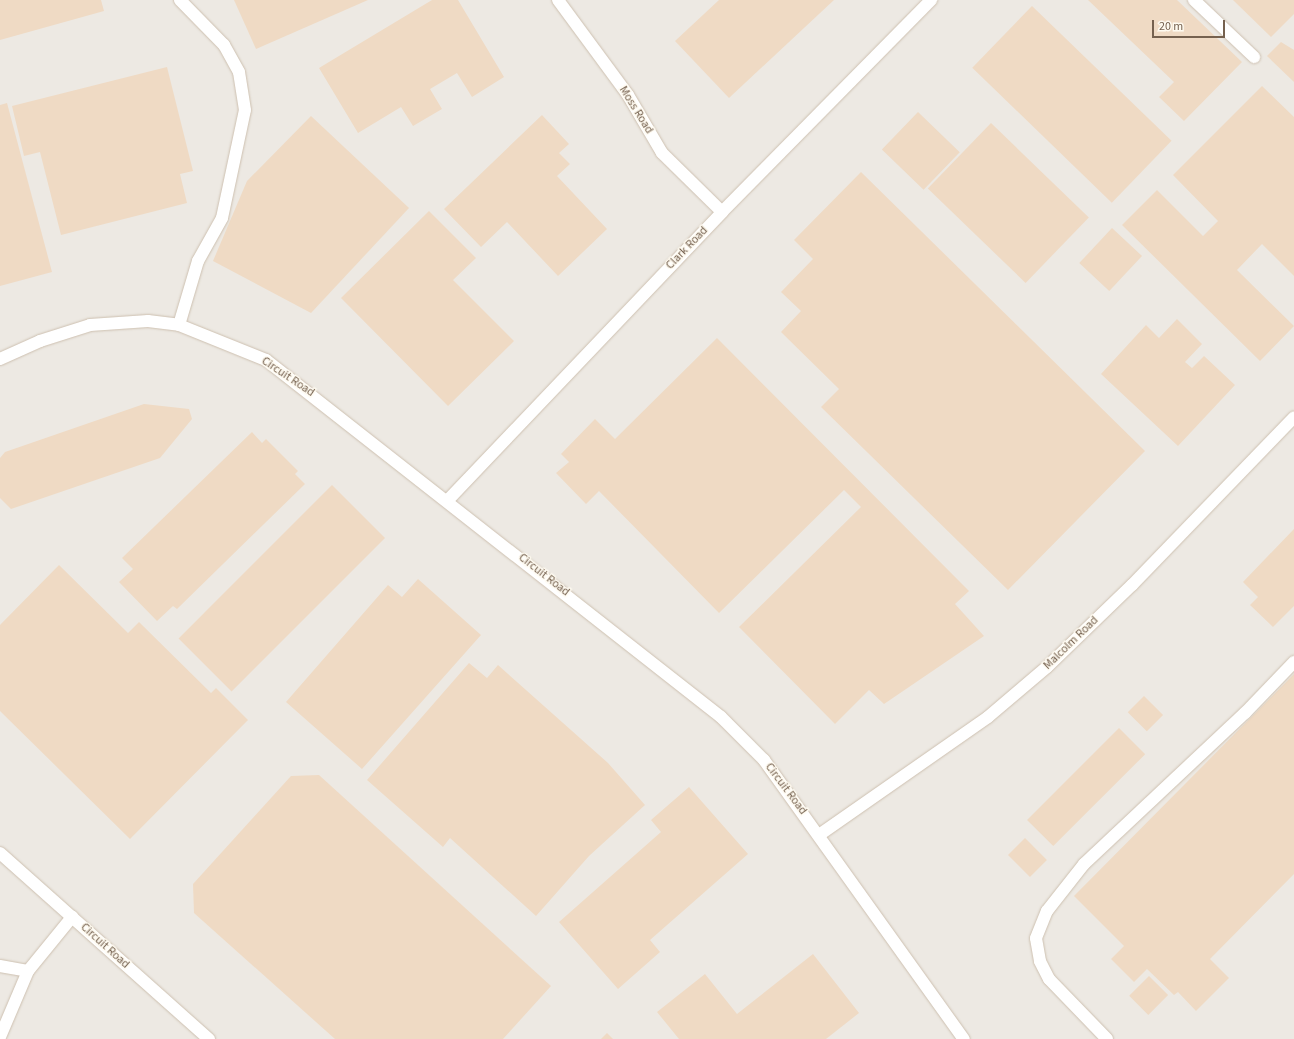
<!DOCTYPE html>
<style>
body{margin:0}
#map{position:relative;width:1294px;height:1039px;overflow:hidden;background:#fbf7ea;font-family:"Source Sans 3",sans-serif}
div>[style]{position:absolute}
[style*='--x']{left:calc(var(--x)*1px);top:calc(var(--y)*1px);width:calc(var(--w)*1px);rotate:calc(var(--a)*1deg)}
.industrial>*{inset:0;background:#ede9e3;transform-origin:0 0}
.building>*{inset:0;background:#efdac4;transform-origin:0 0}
.roads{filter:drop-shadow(0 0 1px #cdc0b0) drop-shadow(0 0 1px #cdc0b0)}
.service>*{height:12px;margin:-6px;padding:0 6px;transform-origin:6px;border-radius:6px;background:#fff}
span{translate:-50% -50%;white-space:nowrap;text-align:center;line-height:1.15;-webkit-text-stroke:3px #fefaf0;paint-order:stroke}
.street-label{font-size:12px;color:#75614f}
.scale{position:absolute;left:1152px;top:20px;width:73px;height:18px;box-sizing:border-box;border:2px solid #75614f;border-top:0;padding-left:5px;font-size:12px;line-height:14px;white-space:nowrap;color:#75614f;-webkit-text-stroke:3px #fefaf0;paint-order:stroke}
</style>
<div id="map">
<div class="industrial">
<div style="left:0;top:0;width:1294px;height:1039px"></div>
</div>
<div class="building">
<div style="clip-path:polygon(0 0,101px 0,104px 11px,0 40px)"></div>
<div style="clip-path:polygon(234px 0,368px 0,256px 49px)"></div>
<div style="clip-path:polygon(432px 0,458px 0,504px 77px,472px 97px,457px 73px,430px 89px,442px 109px,413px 126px,401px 107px,358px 133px,319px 68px)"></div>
<div style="clip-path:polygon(719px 0,834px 0,729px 98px,675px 41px)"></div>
<div style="clip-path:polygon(1088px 0,1177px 0,1242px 62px,1184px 121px,1159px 97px,1174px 82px)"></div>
<div style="clip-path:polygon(1233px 0,1294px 0,1294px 14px,1271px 37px)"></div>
<div style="left:1032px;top:6px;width:194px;height:86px;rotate:44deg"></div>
<div style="clip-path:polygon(1281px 42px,1294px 50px,1294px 82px,1267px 56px)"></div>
<div style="clip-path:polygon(167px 67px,193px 171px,180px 174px,187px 203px,61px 235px,40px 152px,24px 156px,12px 106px)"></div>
<div style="clip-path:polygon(1262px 86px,1294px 117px,1294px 276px,1262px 244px,1237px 270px,1294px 326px,1260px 361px,1122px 225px,1157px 190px,1203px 236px,1218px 221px,1173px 175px)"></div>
<div style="clip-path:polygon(7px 103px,52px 272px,0 286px,0 105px)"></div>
<div style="left:918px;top:112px;width:58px;height:52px;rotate:44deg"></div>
<div style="clip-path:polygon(542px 115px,569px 144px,559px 153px,570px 164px,557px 176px,607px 229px,558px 276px,507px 222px,481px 247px,444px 209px)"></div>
<div style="clip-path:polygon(311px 116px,409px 208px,311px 313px,213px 261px,247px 181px)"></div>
<div style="left:991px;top:123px;width:136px;height:91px;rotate:44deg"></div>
<div style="clip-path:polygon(861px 172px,1145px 451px,1008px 590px,821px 407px,839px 389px,781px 332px,801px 311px,781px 292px,813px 259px,794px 240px)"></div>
<div style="clip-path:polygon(429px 211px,476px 258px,453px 280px,514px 341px,448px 406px,341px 298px)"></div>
<div style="left:1112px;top:228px;width:41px;height:48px;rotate:43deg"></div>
<div style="clip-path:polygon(1177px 319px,1202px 344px,1185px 362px,1192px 368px,1204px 356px,1235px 385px,1178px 446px,1101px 374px,1146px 325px,1159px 338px)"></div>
<div style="clip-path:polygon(717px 338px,969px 591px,955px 604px,984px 636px,884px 704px,869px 690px,835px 724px,739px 627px,861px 507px,844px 490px,719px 613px,599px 491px,586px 504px,556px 473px,569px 462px,561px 454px,595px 419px,615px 439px)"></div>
<div style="clip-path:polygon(144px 404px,189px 409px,192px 419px,160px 458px,11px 509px,0 498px,0 458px,5px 452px)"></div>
<div style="clip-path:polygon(252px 432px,262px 443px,266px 439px,298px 471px,295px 474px,305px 484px,177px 609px,173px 606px,157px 621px,119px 582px,133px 569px,122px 558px)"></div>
<div style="left:332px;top:485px;width:75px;height:217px;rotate:45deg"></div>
<div style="clip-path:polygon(1294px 529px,1294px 606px,1273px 627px,1250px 605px,1258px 597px,1243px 582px)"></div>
<div style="clip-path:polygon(59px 565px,128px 633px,139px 622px,211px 693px,216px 688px,248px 720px,130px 839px,0 711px,0 625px)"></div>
<div style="clip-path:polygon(418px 579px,481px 635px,362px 769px,286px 702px,388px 585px,402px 597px)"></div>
<div style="clip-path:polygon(469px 663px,487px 678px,498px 665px,608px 763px,645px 805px,589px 856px,536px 916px,450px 838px,443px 847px,367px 780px)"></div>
<div style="clip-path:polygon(1294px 674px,1294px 874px,1210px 959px,1229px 978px,1196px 1011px,1178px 992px,1174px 995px,1147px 969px,1134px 982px,1111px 959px,1124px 946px,1074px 896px)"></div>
<div style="left:1144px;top:696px;width:27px;height:23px;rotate:45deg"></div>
<div style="left:1119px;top:728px;width:37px;height:130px;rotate:45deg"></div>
<div style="clip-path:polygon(319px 775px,551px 986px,503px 1039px,335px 1039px,194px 913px,193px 884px,291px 776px)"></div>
<div style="clip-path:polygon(689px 787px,748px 854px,650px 940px,660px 952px,618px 989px,559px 922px,661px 832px,651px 820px)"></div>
<div style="left:1025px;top:838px;width:31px;height:24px;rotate:45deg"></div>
<div style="clip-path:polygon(813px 954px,859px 1013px,826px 1039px,679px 1039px,657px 1012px,705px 974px,737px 1014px)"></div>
<div style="left:1149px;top:976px;width:27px;height:28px;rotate:45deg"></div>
<div style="clip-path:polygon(607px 1033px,613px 1039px,601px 1039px)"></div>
</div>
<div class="roads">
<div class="service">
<div style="--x:558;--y:0;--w:118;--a:53.6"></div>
<div style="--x:628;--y:95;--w:67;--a:59.6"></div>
<div style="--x:662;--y:153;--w:84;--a:44.5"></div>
<div style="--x:1194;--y:0;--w:83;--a:43.5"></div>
<div style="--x:179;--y:325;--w:67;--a:-73.5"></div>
<div style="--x:198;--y:261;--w:49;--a:-60.8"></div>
<div style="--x:222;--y:218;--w:110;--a:-78"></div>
<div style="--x:245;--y:110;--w:38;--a:-99"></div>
<div style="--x:239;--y:72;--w:31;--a:-119"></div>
<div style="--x:224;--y:45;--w:63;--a:-134.4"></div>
<div style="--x:0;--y:359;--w:44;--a:-24.2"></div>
<div style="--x:40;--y:341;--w:52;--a:-17.7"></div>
<div style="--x:90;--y:325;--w:58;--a:-3.9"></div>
<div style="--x:148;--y:321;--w:31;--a:7"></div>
<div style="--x:179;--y:325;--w:94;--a:21.9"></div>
<div style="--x:266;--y:360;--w:578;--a:38.12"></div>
<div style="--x:721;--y:717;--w:61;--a:45"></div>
<div style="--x:764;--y:760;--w:343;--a:54.4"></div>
<div style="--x:448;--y:500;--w:398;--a:-46.4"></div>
<div style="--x:722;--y:212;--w:298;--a:-45.4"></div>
<div style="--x:819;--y:835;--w:206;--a:-34.9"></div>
<div style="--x:988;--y:717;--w:77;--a:-40.3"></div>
<div style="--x:1047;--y:667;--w:118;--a:-44"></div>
<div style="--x:1132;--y:585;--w:233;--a:-46"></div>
<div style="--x:0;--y:853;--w:280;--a:41.7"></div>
<div style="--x:0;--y:966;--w:28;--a:10"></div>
<div style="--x:0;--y:1037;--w:72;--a:-67"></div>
<div style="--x:28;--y:971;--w:70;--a:-50.8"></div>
<div style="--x:1107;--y:1039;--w:83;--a:-134"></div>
<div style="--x:1049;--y:979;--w:20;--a:-117"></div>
<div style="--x:1040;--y:961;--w:23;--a:-100"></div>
<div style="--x:1036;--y:938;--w:29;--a:-68"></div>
<div style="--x:1047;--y:911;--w:60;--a:-51.8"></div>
<div style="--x:1084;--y:864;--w:221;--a:-43.2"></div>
<div style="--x:1245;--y:713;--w:71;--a:-46.1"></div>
</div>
</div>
<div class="street-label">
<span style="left:636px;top:110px;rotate:58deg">Moss Road</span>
<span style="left:687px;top:248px;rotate:-46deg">Clark Road</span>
<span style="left:288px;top:377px;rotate:34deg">Circuit Road</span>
<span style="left:544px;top:575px;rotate:38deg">Circuit Road</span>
<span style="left:1071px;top:643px;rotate:-44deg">Malcolm Road</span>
<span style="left:786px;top:789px;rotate:53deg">Circuit Road</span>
<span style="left:105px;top:946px;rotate:42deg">Circuit Road</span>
</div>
<div class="scale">20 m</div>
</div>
